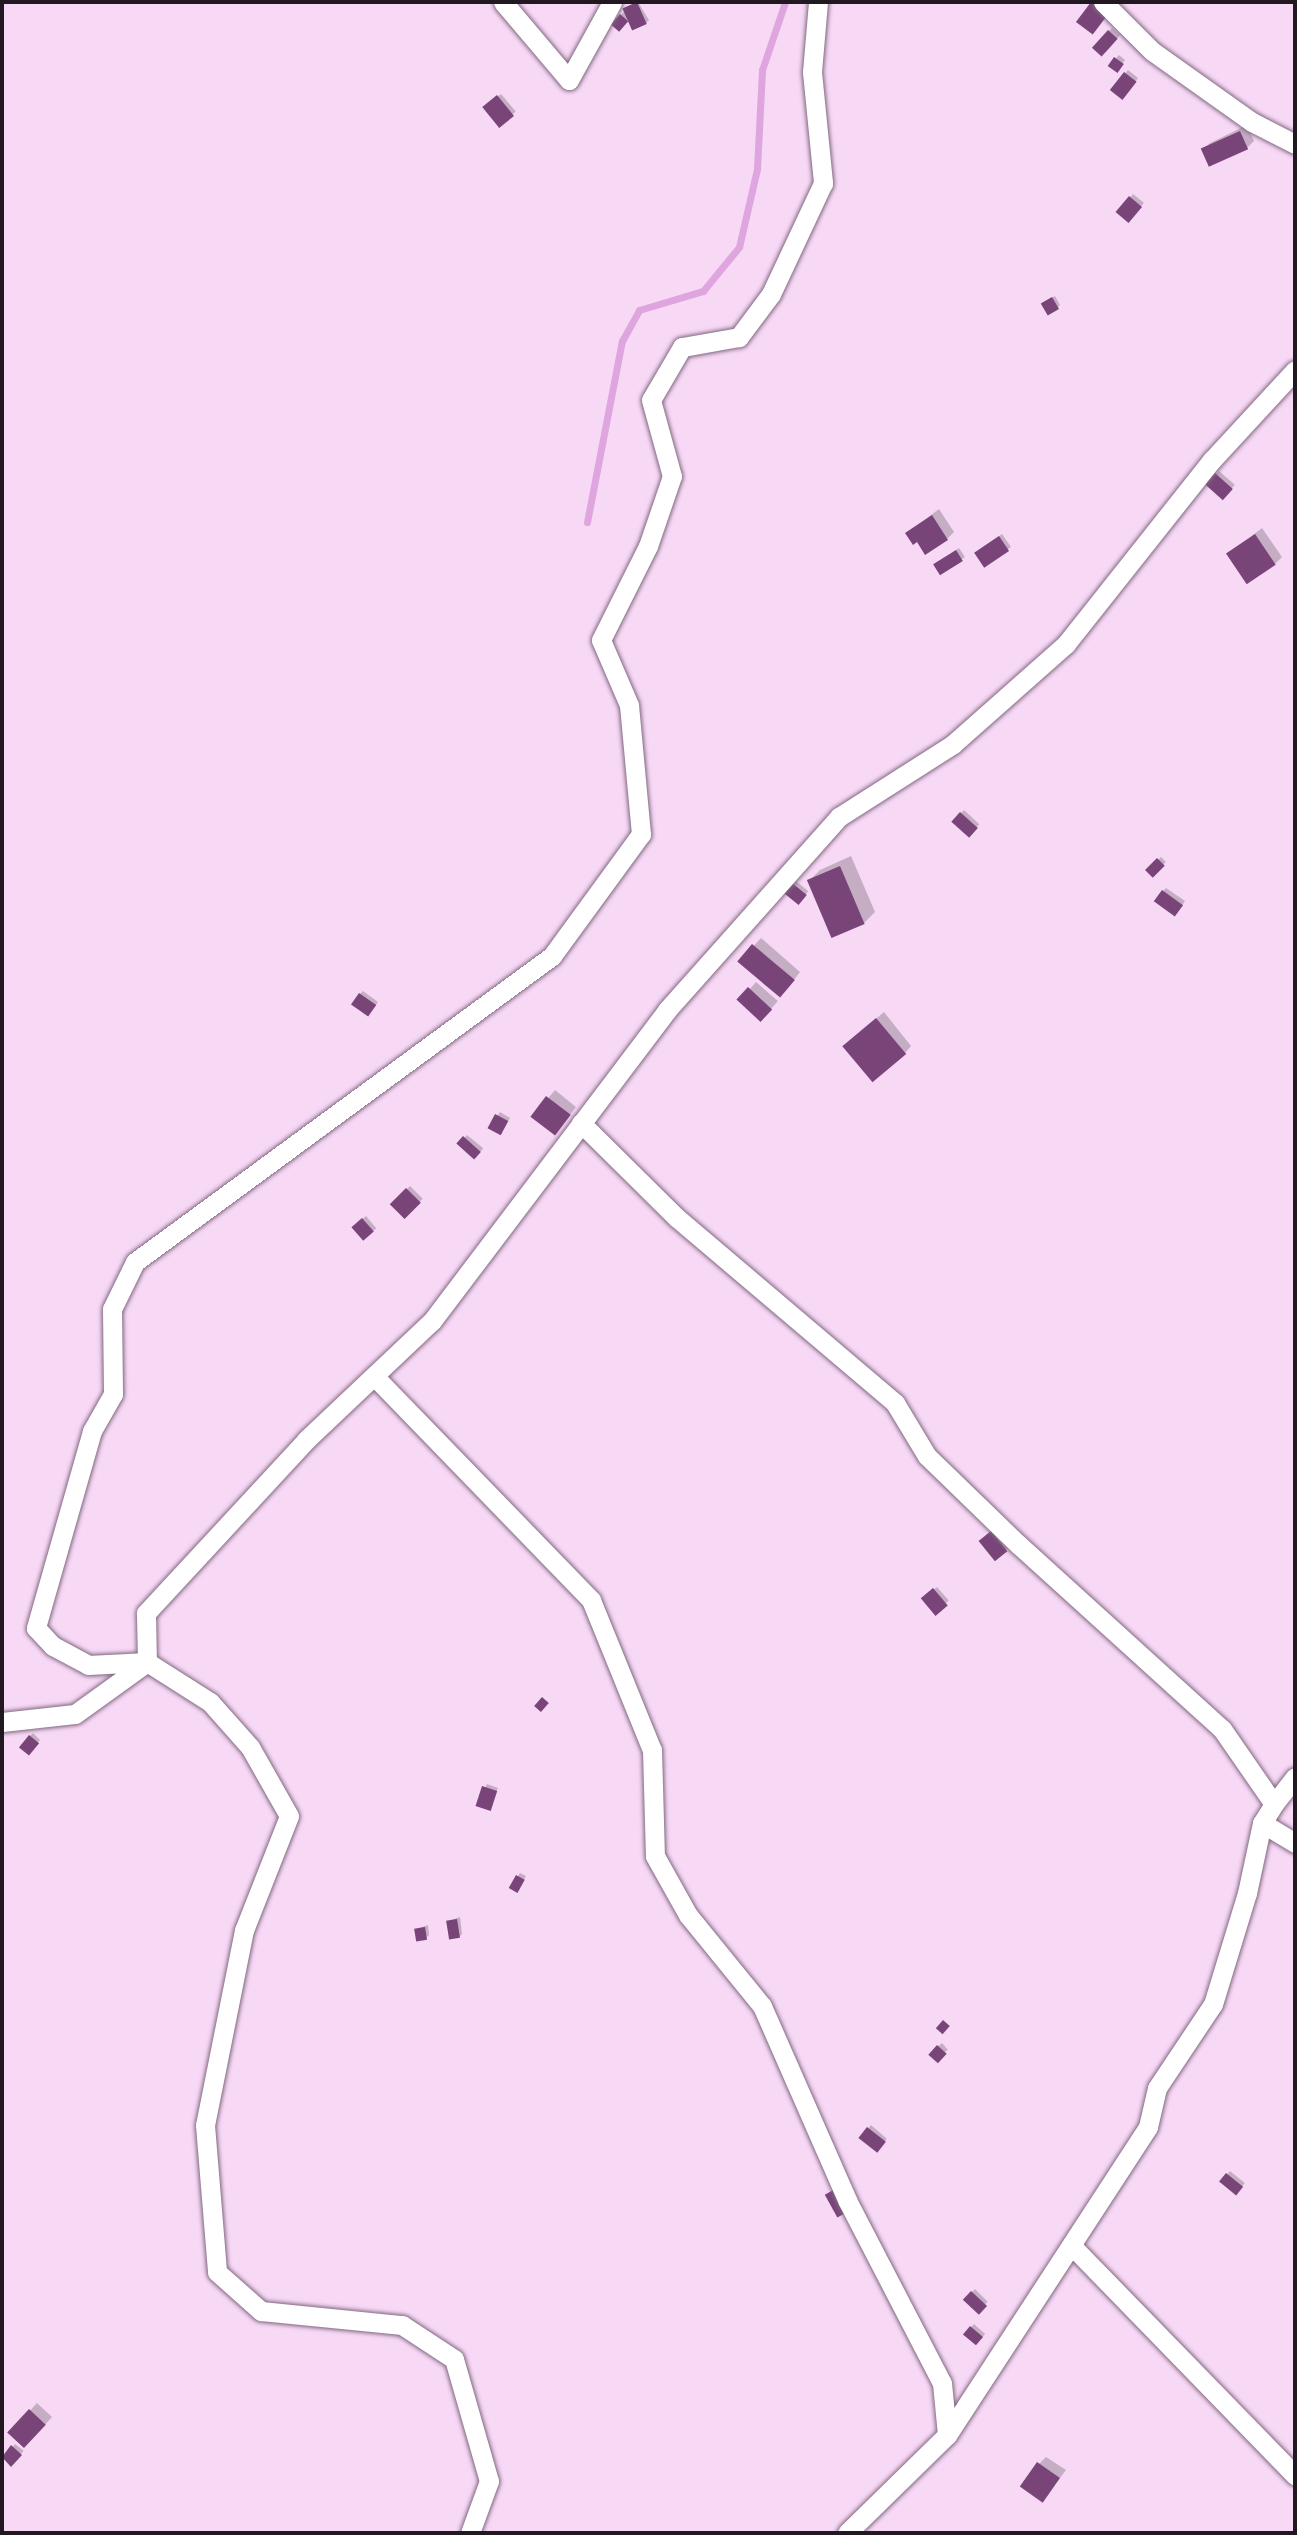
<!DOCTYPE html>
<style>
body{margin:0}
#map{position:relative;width:1297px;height:2535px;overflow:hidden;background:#f7d9f6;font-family:Barlow,sans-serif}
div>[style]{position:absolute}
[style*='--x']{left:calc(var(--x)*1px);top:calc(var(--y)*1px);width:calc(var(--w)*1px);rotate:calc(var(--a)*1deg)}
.shadow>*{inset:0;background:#0003;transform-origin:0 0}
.stream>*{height:7px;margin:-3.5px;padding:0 3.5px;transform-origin:3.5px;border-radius:3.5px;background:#dfa5de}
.building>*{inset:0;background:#794579;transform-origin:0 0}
.roads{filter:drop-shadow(0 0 2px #826881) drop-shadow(0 0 2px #826881)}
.minor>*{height:19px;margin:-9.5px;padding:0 9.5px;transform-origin:9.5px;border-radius:9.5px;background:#fff}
span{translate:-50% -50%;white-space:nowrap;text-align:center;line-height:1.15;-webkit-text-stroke:7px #fdebfc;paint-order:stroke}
.frame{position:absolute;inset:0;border:4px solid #221822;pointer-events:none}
</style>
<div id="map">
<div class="shadow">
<div style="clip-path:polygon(638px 2px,649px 20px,646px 23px,629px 18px,618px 29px,613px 25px,628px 7px)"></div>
<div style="clip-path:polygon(1112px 28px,1120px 35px,1106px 52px,1109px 31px)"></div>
<div style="clip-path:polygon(1119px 55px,1125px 60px,1119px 68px,1109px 66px)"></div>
<div style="clip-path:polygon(1128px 70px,1138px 78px,1125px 96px,1111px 90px)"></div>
<div style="left:501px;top:94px;width:23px;height:21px;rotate:50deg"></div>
<div style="clip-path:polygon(1247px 125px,1254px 141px,1247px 148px,1203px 150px,1210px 143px)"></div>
<div style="left:1133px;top:194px;width:14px;height:24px;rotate:39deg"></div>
<div style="clip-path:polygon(1055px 296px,1060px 305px,1057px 308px,1046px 301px)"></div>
<div style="left:1219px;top:471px;width:21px;height:17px;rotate:41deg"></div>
<div style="clip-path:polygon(939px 509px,954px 532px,947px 539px,917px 540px,907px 533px)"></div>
<div style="clip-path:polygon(1262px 528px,1282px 557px,1275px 564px,1228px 554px)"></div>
<div style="clip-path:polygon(1002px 534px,1011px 547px,1008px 549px,979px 550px)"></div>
<div style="clip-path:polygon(959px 548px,965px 557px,942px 573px,939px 562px)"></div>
<div style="left:964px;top:810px;width:21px;height:16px;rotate:43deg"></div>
<div style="clip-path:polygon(851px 856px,875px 912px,864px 923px,809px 881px,820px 870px)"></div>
<div style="left:1161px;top:857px;width:7px;height:18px;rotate:45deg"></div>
<div style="left:796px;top:881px;width:16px;height:16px;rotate:40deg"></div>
<div style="clip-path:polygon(1166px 888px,1185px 901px,1179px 910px,1163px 891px)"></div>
<div style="clip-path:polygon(761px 938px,800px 972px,787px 989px,740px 961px)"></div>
<div style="left:756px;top:982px;width:29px;height:25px;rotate:41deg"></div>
<div style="clip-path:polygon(363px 991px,378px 1002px,371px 1012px,360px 994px)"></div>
<div style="clip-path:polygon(884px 1012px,911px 1046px,905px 1053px,851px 1040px)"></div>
<div style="clip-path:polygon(555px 1090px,576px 1107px,561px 1126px,533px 1116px)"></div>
<div style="clip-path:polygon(500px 1112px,510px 1118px,503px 1130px,490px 1127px)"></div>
<div style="left:467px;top:1135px;width:21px;height:11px;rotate:39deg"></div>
<div style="left:410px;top:1186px;width:18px;height:25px;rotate:45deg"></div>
<div style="left:366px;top:1216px;width:16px;height:16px;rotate:50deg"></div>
<div style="clip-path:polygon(995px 1530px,1009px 1547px,1006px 1550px,981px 1542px)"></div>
<div style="left:937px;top:1587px;width:18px;height:18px;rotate:49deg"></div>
<div style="left:33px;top:1733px;width:10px;height:18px;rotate:45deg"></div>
<div style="clip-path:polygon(487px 1784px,498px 1788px,489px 1809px,477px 1805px)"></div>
<div style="clip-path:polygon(520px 1873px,526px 1876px,519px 1888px,510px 1887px)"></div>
<div style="clip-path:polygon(460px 1917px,462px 1934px,459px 1937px,448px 1921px)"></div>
<div style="clip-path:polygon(428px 1925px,429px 1935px,426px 1938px,416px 1929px)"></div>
<div style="left:942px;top:2043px;width:9px;height:16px;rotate:49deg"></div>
<div style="left:871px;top:2125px;width:21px;height:17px;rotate:41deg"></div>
<div style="left:1230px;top:2171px;width:19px;height:14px;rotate:39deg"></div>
<div style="left:975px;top:2289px;width:18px;height:15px;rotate:45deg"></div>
<div style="left:974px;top:2324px;width:15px;height:14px;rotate:42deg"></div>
<div style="clip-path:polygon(37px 2403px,52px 2417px,32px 2439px,10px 2432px)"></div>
<div style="left:15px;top:2444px;width:11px;height:17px;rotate:38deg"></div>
<div style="clip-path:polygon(1046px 2457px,1066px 2470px,1043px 2500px,1039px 2464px)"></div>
</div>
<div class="stream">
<div style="--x:587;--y:522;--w:184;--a:-79.1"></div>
<div style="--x:622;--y:341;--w:35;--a:-61"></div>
<div style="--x:639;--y:310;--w:67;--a:-16.5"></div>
<div style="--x:703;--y:291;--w:57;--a:-50.7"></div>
<div style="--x:739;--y:247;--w:80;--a:-77"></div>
<div style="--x:757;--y:169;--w:99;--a:-87.1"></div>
<div style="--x:762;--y:70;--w:72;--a:-71.3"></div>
</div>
<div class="building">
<div style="left:637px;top:2px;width:24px;height:16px;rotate:66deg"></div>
<div style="left:1091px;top:2px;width:21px;height:25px;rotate:37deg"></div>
<div style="left:620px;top:14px;width:11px;height:14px;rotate:41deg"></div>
<div style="left:1108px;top:30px;width:13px;height:24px;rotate:42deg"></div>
<div style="left:1114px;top:57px;width:12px;height:11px;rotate:35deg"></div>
<div style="left:1124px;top:72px;width:16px;height:23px;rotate:38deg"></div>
<div style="left:497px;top:95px;width:27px;height:19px;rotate:51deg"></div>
<div style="left:1240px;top:131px;width:20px;height:43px;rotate:66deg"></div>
<div style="left:1129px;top:196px;width:17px;height:21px;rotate:40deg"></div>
<div style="left:1052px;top:297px;width:14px;height:13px;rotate:60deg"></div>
<div style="left:1215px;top:473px;width:24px;height:15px;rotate:42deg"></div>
<div style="clip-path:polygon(932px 515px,948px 540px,925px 555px,917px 542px,913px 545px,905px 533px)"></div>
<div style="left:1255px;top:534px;width:37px;height:35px;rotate:56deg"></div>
<div style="left:999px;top:536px;width:18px;height:30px;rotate:56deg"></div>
<div style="left:956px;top:550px;width:13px;height:27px;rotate:58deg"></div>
<div style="left:960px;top:812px;width:24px;height:13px;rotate:42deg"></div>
<div style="left:1157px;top:858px;width:11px;height:17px;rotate:45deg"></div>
<div style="left:840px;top:866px;width:63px;height:36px;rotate:67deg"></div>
<div style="left:792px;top:883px;width:19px;height:13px;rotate:39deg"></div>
<div style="left:1162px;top:890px;width:26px;height:14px;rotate:36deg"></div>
<div style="left:752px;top:944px;width:56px;height:23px;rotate:40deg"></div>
<div style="left:748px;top:987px;width:33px;height:17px;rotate:43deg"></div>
<div style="left:359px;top:993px;width:21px;height:14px;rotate:35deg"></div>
<div style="left:876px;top:1018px;width:47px;height:44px;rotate:50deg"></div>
<div style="left:546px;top:1096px;width:31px;height:26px;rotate:37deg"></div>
<div style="left:495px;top:1114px;width:15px;height:16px;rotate:28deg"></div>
<div style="left:463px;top:1136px;width:24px;height:10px;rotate:42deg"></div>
<div style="left:406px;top:1188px;width:21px;height:23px;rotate:45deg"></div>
<div style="left:362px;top:1218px;width:18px;height:14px;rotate:49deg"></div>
<div style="left:991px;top:1531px;width:26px;height:16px;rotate:51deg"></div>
<div style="left:933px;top:1588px;width:23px;height:16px;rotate:50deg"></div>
<div style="left:542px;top:1697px;width:9px;height:12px;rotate:41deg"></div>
<div style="left:29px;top:1735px;width:13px;height:16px;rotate:39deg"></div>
<div style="left:482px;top:1786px;width:16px;height:21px;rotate:18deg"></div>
<div style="left:516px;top:1875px;width:10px;height:15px;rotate:29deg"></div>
<div style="left:457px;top:1919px;width:19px;height:11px;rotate:81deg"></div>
<div style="left:425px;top:1927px;width:13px;height:11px;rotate:81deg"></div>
<div style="left:943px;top:2020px;width:9px;height:11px;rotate:41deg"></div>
<div style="left:937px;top:2045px;width:13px;height:13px;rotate:42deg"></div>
<div style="left:867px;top:2127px;width:24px;height:14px;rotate:38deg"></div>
<div style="left:1226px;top:2173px;width:22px;height:11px;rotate:39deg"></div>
<div style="left:837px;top:2188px;width:26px;height:14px;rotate:61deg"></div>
<div style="left:971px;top:2291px;width:22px;height:12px;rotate:43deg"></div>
<div style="left:970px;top:2326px;width:17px;height:11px;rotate:40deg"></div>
<div style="left:29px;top:2409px;width:23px;height:32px;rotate:43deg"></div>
<div style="clip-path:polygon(11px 2445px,22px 2455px,11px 2467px,2px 2457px)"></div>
<div style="left:1037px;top:2462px;width:28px;height:30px;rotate:35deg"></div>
</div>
<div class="roads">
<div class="minor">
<div style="--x:503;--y:2;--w:102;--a:49.8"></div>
<div style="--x:569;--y:80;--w:89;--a:-61.1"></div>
<div style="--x:818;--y:2;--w:70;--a:94.9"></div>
<div style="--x:812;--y:72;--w:112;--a:84.3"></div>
<div style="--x:823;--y:183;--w:123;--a:115.1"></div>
<div style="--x:771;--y:294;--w:54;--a:126.7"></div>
<div style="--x:739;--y:337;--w:58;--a:170"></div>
<div style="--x:682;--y:347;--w:61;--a:120.3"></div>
<div style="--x:651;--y:400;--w:79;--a:74.6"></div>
<div style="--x:672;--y:476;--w:74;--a:108.9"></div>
<div style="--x:648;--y:546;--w:105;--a:116.6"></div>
<div style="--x:601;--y:640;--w:71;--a:66.7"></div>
<div style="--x:629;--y:705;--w:130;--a:84.7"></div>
<div style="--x:641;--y:834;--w:151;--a:126.1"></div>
<div style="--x:552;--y:956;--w:517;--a:143.73"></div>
<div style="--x:135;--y:1262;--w:52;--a:116.1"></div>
<div style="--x:112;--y:1309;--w:85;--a:89.3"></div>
<div style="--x:113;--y:1394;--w:43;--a:119.6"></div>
<div style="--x:92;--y:1431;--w:205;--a:105.9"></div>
<div style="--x:36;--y:1628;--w:25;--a:47"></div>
<div style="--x:53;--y:1646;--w:40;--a:28"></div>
<div style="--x:88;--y:1665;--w:59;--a:-2.9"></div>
<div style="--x:147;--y:1662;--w:49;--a:-91.2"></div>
<div style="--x:146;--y:1613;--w:236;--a:-47.2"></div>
<div style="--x:306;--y:1440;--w:173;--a:-43.4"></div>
<div style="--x:432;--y:1321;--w:390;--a:-52.9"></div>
<div style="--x:667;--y:1010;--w:259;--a:-48.3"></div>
<div style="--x:839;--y:817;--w:135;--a:-32.6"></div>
<div style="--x:953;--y:744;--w:151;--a:-41.5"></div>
<div style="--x:1066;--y:644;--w:235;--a:-51.6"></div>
<div style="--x:1212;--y:460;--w:122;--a:-47.3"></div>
<div style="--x:1103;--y:2;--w:69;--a:45"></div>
<div style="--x:1152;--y:51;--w:123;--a:35.4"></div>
<div style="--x:1252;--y:122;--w:48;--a:27.1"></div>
<div style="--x:581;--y:1123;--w:135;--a:44.7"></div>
<div style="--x:677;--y:1218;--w:286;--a:40.3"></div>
<div style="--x:895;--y:1403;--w:62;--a:58.9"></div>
<div style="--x:927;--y:1456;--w:128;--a:44.1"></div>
<div style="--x:1019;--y:1545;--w:274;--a:42.2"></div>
<div style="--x:1222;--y:1729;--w:91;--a:55.3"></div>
<div style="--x:1274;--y:1804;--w:22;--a:122"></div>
<div style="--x:1262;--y:1823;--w:72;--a:102.1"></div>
<div style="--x:1247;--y:1893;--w:116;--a:107"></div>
<div style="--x:1213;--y:2004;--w:101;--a:123.7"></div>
<div style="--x:1157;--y:2088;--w:40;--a:103"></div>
<div style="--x:1148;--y:2127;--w:368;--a:123.1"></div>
<div style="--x:947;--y:2435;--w:140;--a:135.6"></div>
<div style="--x:374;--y:1376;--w:312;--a:45.9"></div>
<div style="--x:591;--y:1600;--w:162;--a:67.9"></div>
<div style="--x:652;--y:1750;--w:106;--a:88.4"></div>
<div style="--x:655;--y:1856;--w:68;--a:60.8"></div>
<div style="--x:688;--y:1915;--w:117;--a:50.9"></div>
<div style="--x:762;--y:2006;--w:212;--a:66.3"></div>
<div style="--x:847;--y:2200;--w:206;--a:62.6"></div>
<div style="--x:942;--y:2383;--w:52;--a:84.5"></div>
<div style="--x:2;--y:1722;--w:73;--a:-6.3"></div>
<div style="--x:75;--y:1714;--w:89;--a:-35.8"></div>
<div style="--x:147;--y:1662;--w:75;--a:32.4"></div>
<div style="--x:210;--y:1702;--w:60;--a:48.4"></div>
<div style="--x:250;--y:1747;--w:79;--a:60.5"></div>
<div style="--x:289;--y:1816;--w:123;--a:111.5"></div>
<div style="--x:244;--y:1930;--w:199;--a:101.3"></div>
<div style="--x:205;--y:2125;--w:147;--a:85.3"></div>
<div style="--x:217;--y:2272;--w:59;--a:41.6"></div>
<div style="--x:261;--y:2311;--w:142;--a:5.7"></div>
<div style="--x:402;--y:2325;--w:62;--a:33.2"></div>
<div style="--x:454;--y:2359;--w:127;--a:74"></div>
<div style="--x:489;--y:2481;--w:55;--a:110.1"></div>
<div style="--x:1274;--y:1804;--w:34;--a:-52"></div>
<div style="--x:1262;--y:1823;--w:39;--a:31"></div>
<div style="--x:1072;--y:2246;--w:320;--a:45.8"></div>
</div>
</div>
<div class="frame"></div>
</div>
